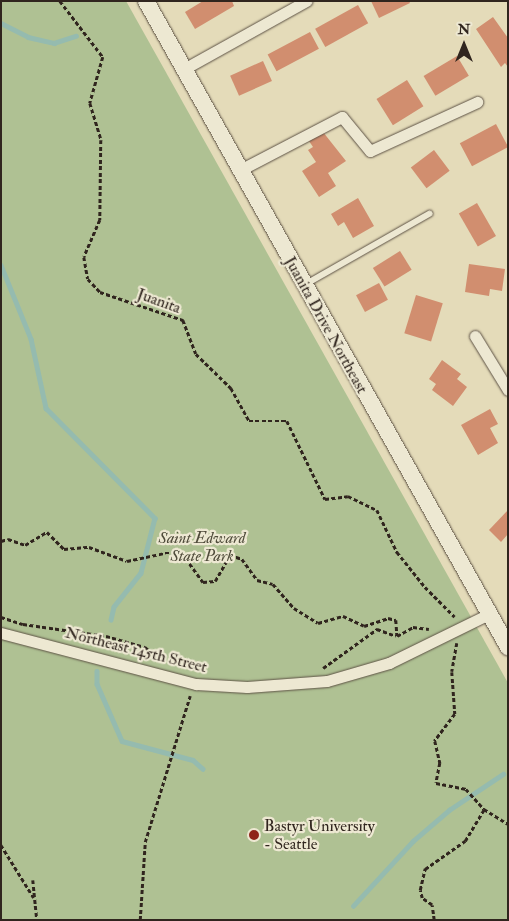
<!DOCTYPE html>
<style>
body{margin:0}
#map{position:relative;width:509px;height:921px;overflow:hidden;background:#e4dbb9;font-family:"IM FELL Double Pica",serif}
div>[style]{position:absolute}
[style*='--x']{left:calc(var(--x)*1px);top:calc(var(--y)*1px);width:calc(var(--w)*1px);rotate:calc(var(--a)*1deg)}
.green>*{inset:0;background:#afc193}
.stream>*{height:4.5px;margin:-2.25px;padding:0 2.25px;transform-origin:2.25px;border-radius:2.25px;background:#95bbaf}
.building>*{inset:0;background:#d18e6f;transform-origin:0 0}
.path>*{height:2.5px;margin-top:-1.25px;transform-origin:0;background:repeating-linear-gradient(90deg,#30251e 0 4px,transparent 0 6.5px)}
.roads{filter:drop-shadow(0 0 1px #5d5245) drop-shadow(0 0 1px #5d5245)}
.service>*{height:5.5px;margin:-2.75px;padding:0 2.75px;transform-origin:2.75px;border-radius:2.75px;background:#ede8d2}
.minor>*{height:11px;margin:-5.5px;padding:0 5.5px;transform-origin:5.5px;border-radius:5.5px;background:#ede8d2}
.secondary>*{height:16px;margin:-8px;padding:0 8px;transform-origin:8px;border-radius:8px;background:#ede8d2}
.dots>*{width:14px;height:14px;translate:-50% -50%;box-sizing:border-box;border:2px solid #ede8d2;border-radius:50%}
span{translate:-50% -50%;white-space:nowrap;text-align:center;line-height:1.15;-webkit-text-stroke:4.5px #ede8d2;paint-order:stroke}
.street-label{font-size:16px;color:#30251e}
.park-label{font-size:16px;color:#504c3b;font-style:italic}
.poi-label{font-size:16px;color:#30251e}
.left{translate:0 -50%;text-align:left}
.frame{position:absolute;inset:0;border:2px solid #30251e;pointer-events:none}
.north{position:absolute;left:439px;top:20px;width:50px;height:50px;-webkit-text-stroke:4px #ede8d2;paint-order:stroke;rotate:0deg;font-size:14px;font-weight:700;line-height:20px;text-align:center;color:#30251e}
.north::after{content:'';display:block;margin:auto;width:18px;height:22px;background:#30251e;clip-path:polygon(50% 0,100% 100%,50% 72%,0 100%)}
</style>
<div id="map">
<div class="green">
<div style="clip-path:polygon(1px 1px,126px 1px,508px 683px,508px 920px,1px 920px)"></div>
</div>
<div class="stream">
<div style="--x:1;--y:23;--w:30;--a:27"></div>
<div style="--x:28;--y:37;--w:27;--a:13"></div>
<div style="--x:54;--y:43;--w:23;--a:-18"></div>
<div style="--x:1;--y:265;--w:80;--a:67.9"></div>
<div style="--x:31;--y:339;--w:71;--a:77.7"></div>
<div style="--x:46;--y:408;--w:155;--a:45.3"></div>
<div style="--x:155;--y:518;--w:57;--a:104.3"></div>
<div style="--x:141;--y:573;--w:43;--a:128.5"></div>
<div style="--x:114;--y:607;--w:13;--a:103"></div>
<div style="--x:97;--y:671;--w:13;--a:90"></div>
<div style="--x:97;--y:684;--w:62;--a:66.3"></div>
<div style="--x:122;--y:741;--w:73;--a:15"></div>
<div style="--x:193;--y:760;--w:13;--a:42"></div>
<div style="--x:353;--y:906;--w:88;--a:-47.3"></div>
<div style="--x:413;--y:841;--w:48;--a:-40.7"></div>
<div style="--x:449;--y:810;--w:65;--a:-33.7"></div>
</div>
<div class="building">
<div style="clip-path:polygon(203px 1px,232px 1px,234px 6px,195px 29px,185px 12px)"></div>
<div style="clip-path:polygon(371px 1px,409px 1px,410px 3px,379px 18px)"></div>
<div style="left:358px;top:5px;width:21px;height:49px;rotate:61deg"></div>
<div style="clip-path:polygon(493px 17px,508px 38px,508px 67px,505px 63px,501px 67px,476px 29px)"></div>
<div style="left:310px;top:32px;width:19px;height:48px;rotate:62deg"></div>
<div style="left:457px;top:56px;width:23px;height:39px;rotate:59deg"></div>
<div style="left:263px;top:61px;width:22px;height:36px;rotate:66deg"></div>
<div style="left:407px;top:80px;width:31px;height:36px;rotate:58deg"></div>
<div style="left:496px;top:124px;width:26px;height:41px;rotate:62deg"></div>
<div style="clip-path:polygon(323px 132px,346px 161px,328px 173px,336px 186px,319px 197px,302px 171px,316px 162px,308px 150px,313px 147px,309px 141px)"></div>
<div style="left:434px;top:150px;width:26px;height:29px;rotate:53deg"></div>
<div style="clip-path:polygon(358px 198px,374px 226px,353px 238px,344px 222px,338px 226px,331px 214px)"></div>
<div style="left:477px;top:203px;width:38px;height:21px;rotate:60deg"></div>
<div style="left:400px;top:251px;width:22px;height:32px;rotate:58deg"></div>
<div style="clip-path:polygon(469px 264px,505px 269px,502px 291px,490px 289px,489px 296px,465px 292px)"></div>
<div style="left:379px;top:283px;width:19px;height:26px;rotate:62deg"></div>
<div style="left:416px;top:295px;width:28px;height:40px;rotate:17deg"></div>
<div style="clip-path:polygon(442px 360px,461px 374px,457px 379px,467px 387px,453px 406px,432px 390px,436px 384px,429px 379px)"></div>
<div style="clip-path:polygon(490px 409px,498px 424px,490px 428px,498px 443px,478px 455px,461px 425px)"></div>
<div style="clip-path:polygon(508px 510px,508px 534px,501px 542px,489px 530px)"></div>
</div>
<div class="path">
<div style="--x:60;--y:1;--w:71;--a:52.5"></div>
<div style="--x:103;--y:57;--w:48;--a:105.8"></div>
<div style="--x:90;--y:103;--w:39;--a:73"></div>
<div style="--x:101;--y:140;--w:80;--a:90.7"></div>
<div style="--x:100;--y:220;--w:40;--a:113.4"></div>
<div style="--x:84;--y:257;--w:22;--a:80"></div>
<div style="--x:88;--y:279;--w:18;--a:47"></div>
<div style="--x:100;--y:292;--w:88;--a:18.6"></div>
<div style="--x:183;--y:320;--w:36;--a:69"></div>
<div style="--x:196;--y:354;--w:49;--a:44.2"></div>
<div style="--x:231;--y:388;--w:38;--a:61"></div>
<div style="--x:249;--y:421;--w:38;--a:0"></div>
<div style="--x:287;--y:421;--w:87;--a:64"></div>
<div style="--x:325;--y:499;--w:23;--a:-7"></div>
<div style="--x:348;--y:496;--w:32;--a:26"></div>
<div style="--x:377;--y:510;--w:47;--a:64.5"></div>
<div style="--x:397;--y:552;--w:45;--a:51.3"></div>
<div style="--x:425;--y:587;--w:42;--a:45"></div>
<div style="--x:1;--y:541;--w:7;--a:-16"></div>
<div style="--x:8;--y:539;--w:18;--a:19"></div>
<div style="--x:25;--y:545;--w:26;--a:-31"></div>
<div style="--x:47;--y:532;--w:24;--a:45"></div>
<div style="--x:64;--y:549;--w:25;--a:-5"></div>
<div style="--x:89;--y:547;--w:40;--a:20.2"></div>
<div style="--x:127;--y:561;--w:39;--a:-12"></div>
<div style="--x:165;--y:553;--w:17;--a:0"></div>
<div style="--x:182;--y:553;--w:36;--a:54"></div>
<div style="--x:203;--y:582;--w:12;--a:-5"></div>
<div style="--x:215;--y:581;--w:30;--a:-60"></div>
<div style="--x:230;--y:555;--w:13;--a:18"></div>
<div style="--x:242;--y:559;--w:26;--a:54"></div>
<div style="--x:257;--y:580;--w:16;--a:14"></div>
<div style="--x:273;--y:584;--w:32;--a:49"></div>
<div style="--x:294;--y:608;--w:28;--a:32"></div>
<div style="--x:318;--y:623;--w:26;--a:-16"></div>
<div style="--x:343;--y:616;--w:23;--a:25"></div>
<div style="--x:364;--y:626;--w:25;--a:-18"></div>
<div style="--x:388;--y:618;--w:8;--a:14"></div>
<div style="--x:396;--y:620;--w:16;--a:86"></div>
<div style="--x:397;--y:636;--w:18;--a:-29"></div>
<div style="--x:413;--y:627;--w:16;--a:7"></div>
<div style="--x:1;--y:617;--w:23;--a:18"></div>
<div style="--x:23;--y:624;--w:84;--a:8.2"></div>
<div style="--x:106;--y:636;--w:41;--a:15.8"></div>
<div style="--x:145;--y:647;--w:21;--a:41"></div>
<div style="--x:457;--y:643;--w:29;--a:100"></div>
<div style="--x:452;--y:672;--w:42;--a:85.9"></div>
<div style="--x:455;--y:714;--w:34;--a:127"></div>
<div style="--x:435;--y:741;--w:23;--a:77"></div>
<div style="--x:440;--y:763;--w:20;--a:101"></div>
<div style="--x:436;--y:783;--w:31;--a:11"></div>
<div style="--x:466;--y:789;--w:27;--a:48"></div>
<div style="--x:484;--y:809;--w:28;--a:32"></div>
<div style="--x:323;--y:668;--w:67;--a:-35.8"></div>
<div style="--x:377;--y:629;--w:20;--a:20"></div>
<div style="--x:1;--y:845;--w:62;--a:58.1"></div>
<div style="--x:33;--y:880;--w:40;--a:84.3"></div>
<div style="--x:140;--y:920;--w:78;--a:-86.3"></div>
<div style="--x:145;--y:842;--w:153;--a:-72.9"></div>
<div style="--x:434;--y:920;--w:15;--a:-98"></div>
<div style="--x:432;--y:905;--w:12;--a:-145"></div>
<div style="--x:422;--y:898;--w:8;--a:-104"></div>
<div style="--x:420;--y:890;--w:22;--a:-77"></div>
<div style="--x:425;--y:869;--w:49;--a:-35"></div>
<div style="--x:465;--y:841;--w:37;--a:-59"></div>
</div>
<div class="roads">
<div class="service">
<div style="--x:306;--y:284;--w:142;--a:-29.6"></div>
</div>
<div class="minor">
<div style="--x:184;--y:69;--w:140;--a:-29.1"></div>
<div style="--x:240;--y:170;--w:115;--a:-27.5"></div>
<div style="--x:342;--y:117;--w:44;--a:50.5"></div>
<div style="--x:370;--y:151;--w:118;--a:-24.6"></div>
<div style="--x:475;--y:336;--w:63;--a:58.6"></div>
<div style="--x:1;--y:633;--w:202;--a:14.7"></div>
<div style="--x:196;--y:684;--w:51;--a:3.4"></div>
<div style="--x:247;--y:687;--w:80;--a:-4.3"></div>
<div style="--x:327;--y:681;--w:65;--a:-16.2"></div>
<div style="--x:389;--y:663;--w:111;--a:-26.1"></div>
</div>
<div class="secondary">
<div style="--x:146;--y:1;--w:741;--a:60.73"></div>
</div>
</div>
<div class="dots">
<div style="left:254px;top:835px;background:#8f2418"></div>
</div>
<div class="street-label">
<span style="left:159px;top:301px;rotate:20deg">Juanita</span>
<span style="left:326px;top:325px;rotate:61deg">Juanita Drive Northeast</span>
<span style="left:136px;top:650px;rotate:14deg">Northeast 145th Street</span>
</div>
<div class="park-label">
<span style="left:202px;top:547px">Saint Edward<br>State Park</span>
</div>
<div class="poi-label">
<span class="left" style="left:264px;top:835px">Bastyr University<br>- Seattle</span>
</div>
<div class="frame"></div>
<div class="north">N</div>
</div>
